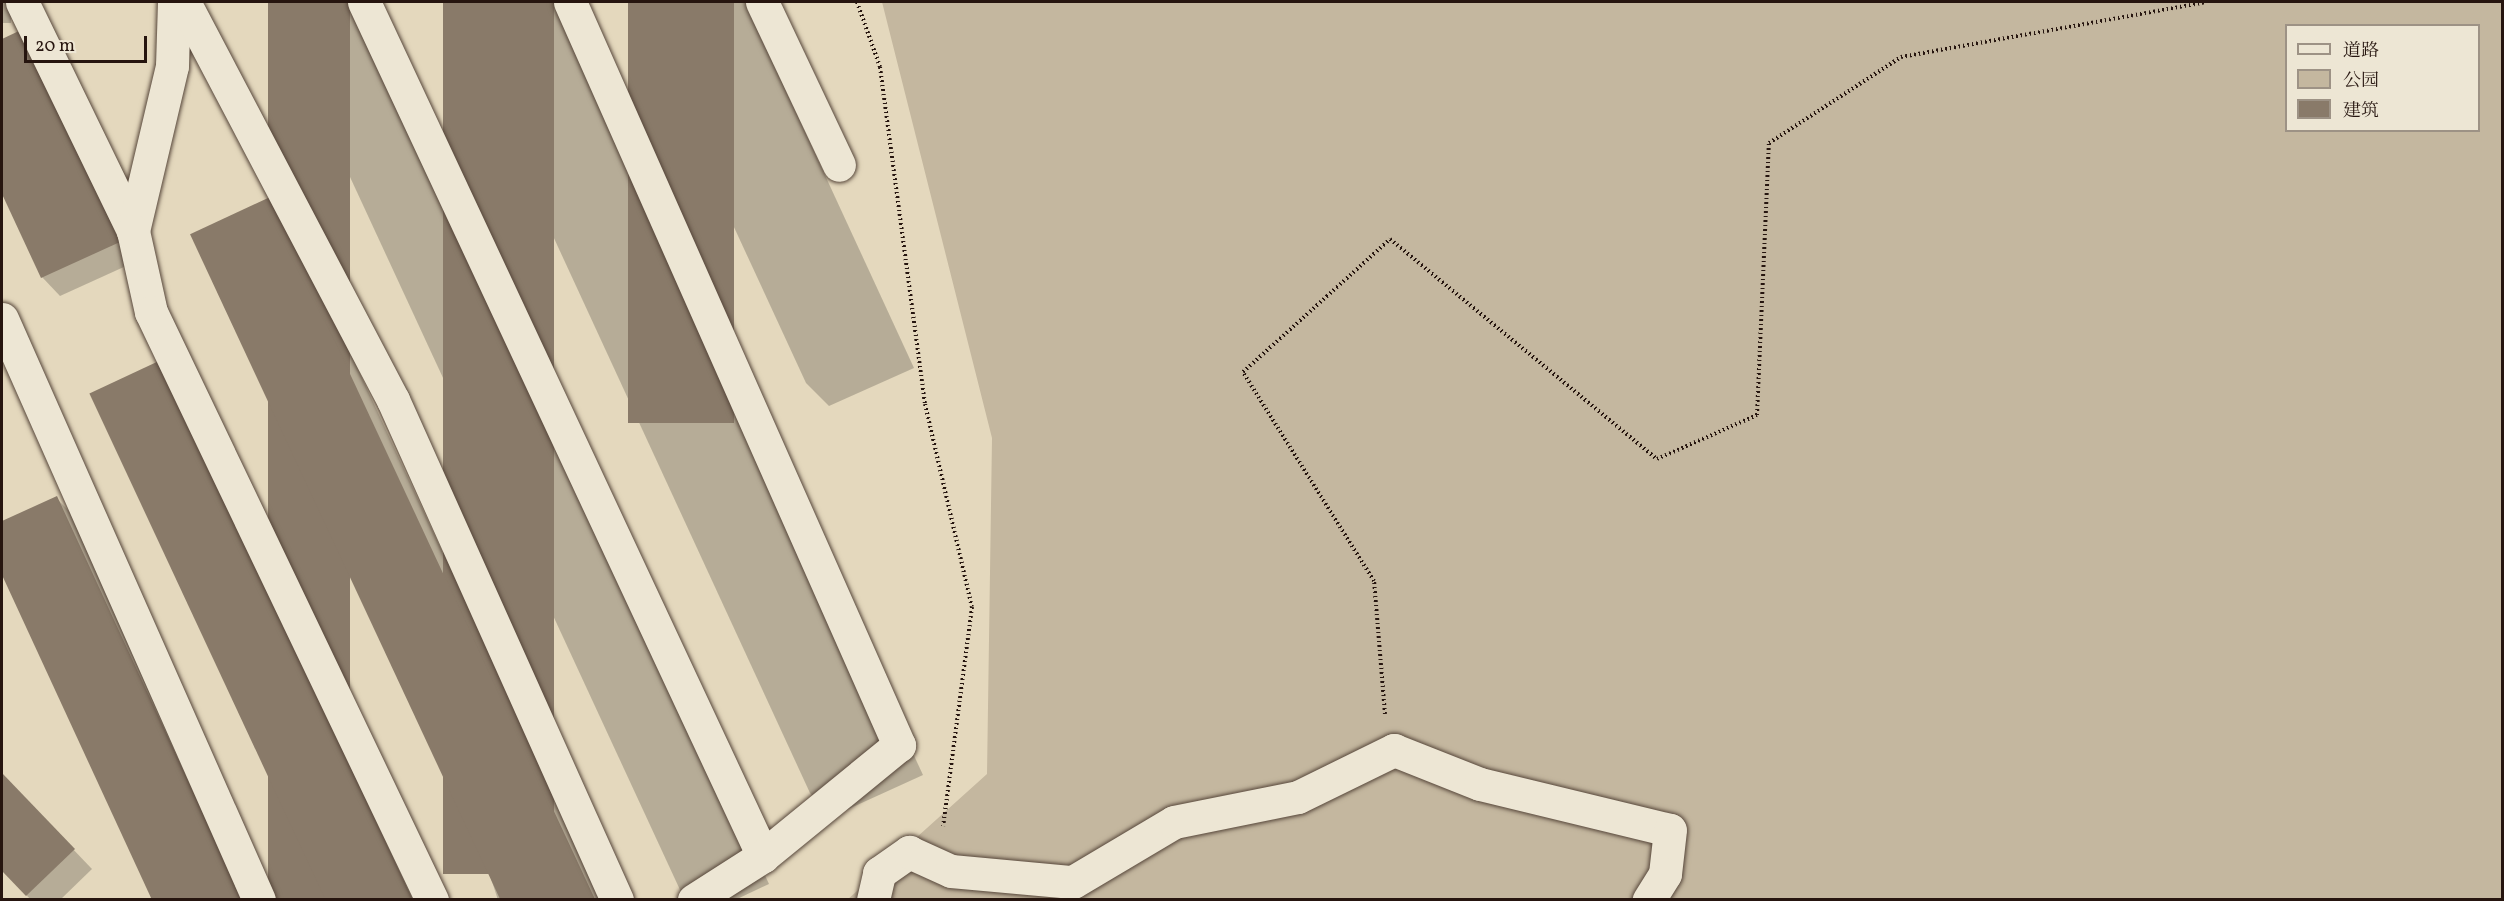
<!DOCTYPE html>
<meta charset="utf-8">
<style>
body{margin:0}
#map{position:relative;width:2504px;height:901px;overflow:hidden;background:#e4d8bd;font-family:Vollkorn,"Noto Serif SC",serif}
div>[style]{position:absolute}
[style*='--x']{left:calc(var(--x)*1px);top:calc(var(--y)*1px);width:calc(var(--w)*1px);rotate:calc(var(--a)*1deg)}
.green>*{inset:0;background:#c4b79f}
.shadow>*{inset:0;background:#0003;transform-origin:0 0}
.building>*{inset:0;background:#897a69;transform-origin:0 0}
.path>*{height:4px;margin-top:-2px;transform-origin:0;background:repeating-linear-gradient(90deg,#26150f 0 1.5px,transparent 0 4.5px)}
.roads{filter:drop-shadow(0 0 2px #56463a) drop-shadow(0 0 2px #56463a)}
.minor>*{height:33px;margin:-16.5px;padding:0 16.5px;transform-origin:16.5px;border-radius:16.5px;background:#ede6d4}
span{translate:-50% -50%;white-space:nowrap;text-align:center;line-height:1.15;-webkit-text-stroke:5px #ede6d4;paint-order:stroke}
.frame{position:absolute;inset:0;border:3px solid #26150f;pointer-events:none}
.legend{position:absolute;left:2285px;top:24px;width:195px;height:108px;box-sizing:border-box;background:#ede6d4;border:2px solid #9d9285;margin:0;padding:8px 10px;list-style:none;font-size:18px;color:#26150f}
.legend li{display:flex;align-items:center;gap:12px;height:30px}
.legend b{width:30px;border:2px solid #9d9285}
.scale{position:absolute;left:24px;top:36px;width:123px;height:27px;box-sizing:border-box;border:3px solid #26150f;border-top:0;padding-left:8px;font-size:18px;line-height:21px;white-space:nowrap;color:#26150f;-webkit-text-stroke:4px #ede6d4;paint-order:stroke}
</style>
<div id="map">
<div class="green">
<div style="clip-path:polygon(evenodd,882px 2px,2502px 2px,2502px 899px,847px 900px,987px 774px,992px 438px,882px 2px,2286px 26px,2478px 26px,2478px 130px,2286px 130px,2286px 26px)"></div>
</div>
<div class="shadow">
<div style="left:2px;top:2px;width:9px;height:21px"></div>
<div style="clip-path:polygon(269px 2px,361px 2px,769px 884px,735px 900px,688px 900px,681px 892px)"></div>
<div style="clip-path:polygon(445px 2px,565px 2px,923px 775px,833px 816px,810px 793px)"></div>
<div style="clip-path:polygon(630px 2px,745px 2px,914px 368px,829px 406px,806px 383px)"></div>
<div style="clip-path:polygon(21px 32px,137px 261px,60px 296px,42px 277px,2px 191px,2px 40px)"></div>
<div style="clip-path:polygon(268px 199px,290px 222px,603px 900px,498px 900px)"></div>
<div style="clip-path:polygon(183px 384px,421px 900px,325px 900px)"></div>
<div style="clip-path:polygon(56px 498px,79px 521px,254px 900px,153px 900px,2px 571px,2px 523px)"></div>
<div style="clip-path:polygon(2px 775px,92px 869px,60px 900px,31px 900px,2px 869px)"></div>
</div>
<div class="building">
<div style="left:268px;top:2px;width:82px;height:981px"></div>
<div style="left:443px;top:2px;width:111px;height:872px"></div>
<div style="left:628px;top:2px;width:106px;height:421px"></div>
<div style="clip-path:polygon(21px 30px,120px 242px,41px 278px,2px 194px,2px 39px)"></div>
<div style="left:268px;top:198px;width:773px;height:86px;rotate:65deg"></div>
<div style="left:161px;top:360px;width:595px;height:79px;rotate:65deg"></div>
<div style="clip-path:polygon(57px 496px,243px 900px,152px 900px,2px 575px,2px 521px)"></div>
<div style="clip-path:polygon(2px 773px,75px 849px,26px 896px,2px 871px)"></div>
</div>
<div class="path">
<div style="--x:857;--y:2;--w:69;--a:70.5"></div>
<div style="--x:880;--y:67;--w:340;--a:82.4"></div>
<div style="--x:925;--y:404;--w:208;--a:77"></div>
<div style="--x:972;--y:607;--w:221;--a:97.5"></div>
<div style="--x:1385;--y:714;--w:133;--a:-94.7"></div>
<div style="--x:1374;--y:581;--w:247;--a:-122.1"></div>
<div style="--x:1243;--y:372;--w:198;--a:-42.1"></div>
<div style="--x:1390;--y:239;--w:346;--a:39.5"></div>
<div style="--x:1657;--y:459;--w:109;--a:-23.7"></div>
<div style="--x:1757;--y:415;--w:272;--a:-87.5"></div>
<div style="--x:1769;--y:143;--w:158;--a:-33.1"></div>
<div style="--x:1901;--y:57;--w:310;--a:-10.2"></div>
</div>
<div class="roads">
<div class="minor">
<div style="--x:22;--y:2;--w:254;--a:64.1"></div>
<div style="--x:174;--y:2;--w:64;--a:91.8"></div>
<div style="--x:172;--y:66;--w:170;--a:103.3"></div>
<div style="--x:133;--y:231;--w:83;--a:77.5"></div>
<div style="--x:151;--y:312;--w:652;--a:64.46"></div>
<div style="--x:184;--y:2;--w:450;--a:62.3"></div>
<div style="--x:393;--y:400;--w:548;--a:65.87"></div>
<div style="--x:364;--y:2;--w:943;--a:64.96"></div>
<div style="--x:570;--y:2;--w:813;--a:66.12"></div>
<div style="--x:899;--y:745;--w:176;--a:140.8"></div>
<div style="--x:763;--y:856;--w:82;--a:147.5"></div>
<div style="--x:762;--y:2;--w:180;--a:64.7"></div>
<div style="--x:2;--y:319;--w:635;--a:66.14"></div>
<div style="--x:873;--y:900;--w:28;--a:-77"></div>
<div style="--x:879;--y:873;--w:37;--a:-35"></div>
<div style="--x:909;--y:852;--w:46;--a:24.3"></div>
<div style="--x:951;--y:871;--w:122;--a:5.2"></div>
<div style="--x:1073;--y:882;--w:117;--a:-30.7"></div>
<div style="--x:1174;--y:822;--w:126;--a:-11.4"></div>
<div style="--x:1298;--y:797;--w:107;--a:-26.1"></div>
<div style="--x:1394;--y:750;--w:92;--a:21.6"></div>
<div style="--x:1480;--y:784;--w:195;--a:13.6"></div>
<div style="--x:1670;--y:830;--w:44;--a:96.5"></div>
<div style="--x:1665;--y:874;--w:31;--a:122"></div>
</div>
</div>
<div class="frame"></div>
<ul class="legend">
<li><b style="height:8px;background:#ede6d4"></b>道路</li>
<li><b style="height:16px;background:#c4b79f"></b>公园</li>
<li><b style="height:16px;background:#897a69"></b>建筑</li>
</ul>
<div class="scale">20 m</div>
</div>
